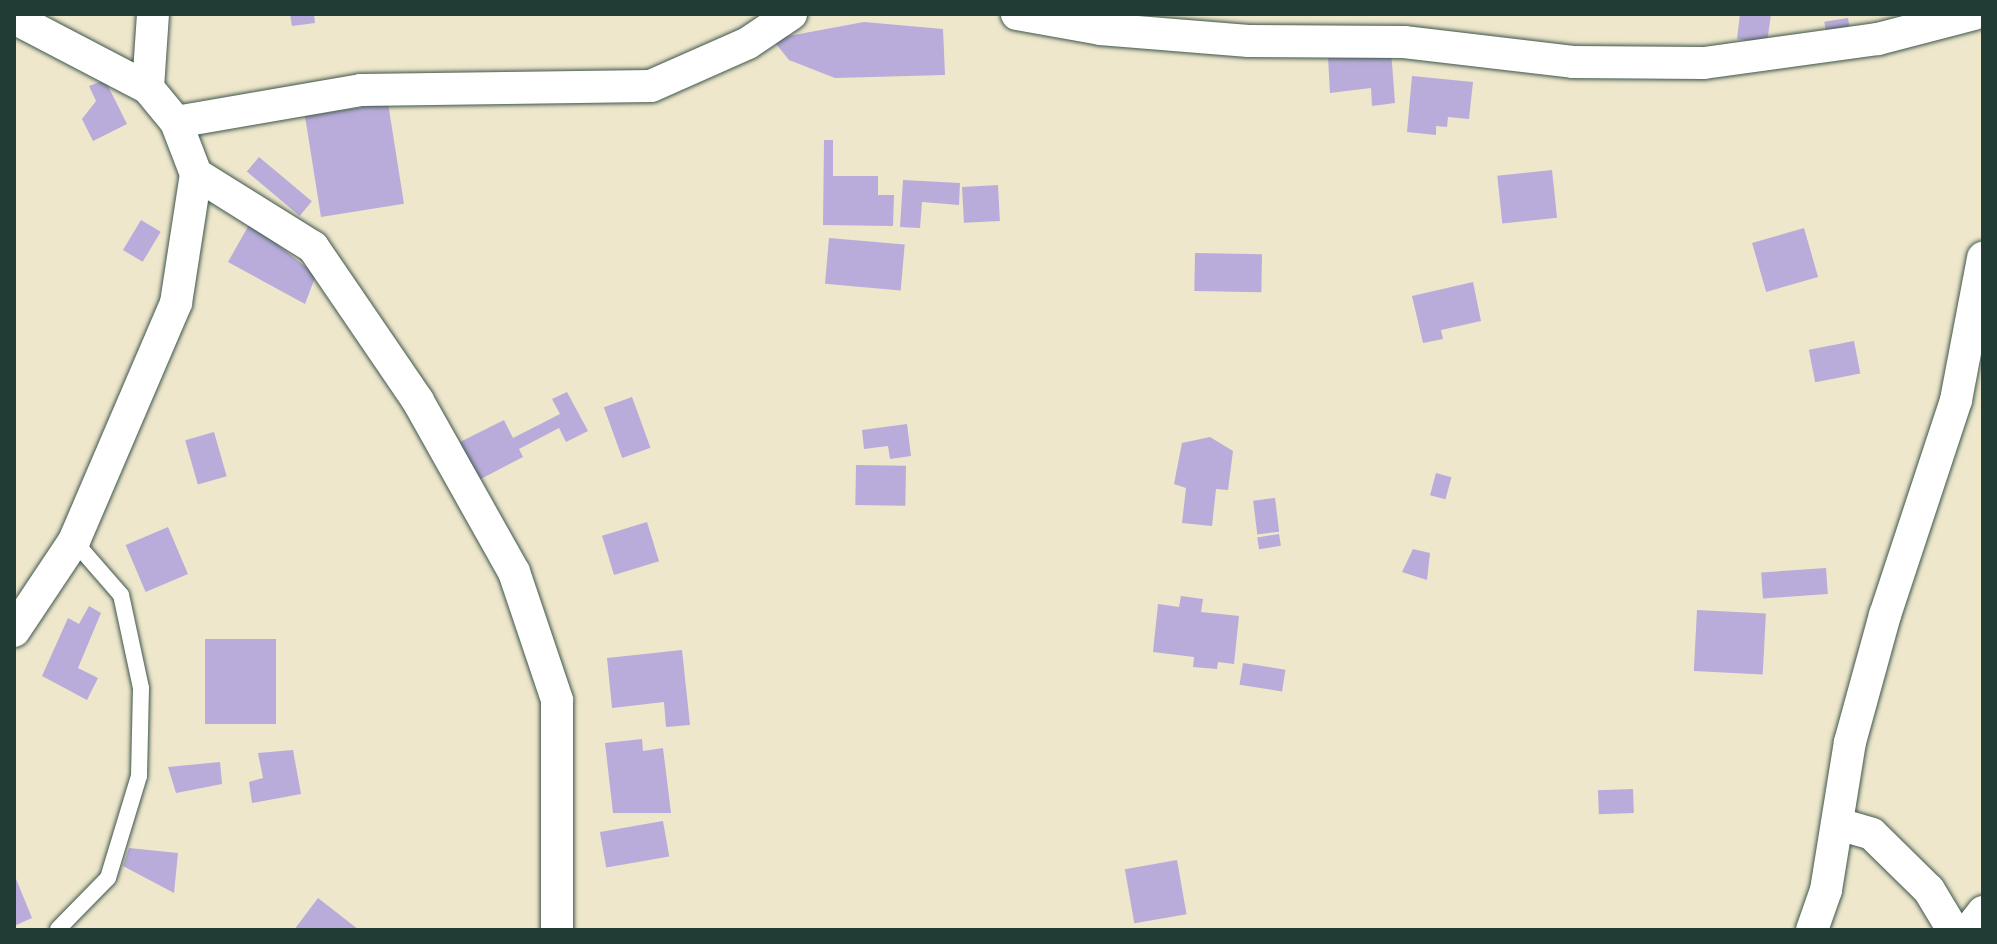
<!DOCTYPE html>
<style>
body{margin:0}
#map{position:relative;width:1997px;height:944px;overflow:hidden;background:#eee7cc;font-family:"Shantell Sans",sans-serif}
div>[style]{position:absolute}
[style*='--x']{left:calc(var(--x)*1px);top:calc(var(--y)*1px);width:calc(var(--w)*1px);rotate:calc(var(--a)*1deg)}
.building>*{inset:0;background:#b9acda;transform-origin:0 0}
.roads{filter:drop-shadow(0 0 2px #3e564b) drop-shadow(0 0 2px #3e564b)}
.lane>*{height:16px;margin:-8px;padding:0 8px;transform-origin:8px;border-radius:8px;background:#fff}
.street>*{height:32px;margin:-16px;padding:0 16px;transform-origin:16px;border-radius:16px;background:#fff}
span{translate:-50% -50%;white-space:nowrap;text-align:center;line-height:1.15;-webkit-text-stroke:6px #f7f3e8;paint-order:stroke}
.frame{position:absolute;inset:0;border:16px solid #1f3d34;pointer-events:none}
</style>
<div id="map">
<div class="building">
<div style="clip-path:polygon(290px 14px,314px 14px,315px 23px,292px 26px)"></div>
<div style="clip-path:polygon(1740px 14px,1771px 14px,1767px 43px,1737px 39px)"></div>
<div style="left:1848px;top:18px;width:19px;height:24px;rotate:81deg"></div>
<div style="clip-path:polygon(864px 22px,943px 29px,945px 75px,835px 78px,789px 60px,772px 39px)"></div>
<div style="clip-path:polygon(1391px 50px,1395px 103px,1372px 106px,1371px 88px,1330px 93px,1328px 57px)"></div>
<div style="clip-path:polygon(1412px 76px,1473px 82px,1469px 119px,1448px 117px,1447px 127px,1436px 126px,1436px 135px,1407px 132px)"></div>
<div style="clip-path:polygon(105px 80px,127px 124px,93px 141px,82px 119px,96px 101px,89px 86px)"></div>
<div style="left:388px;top:103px;width:102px;height:84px;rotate:81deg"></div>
<div style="clip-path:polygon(824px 140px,833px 140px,833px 176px,878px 176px,878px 195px,894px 195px,893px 226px,823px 225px)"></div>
<div style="left:259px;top:157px;width:69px;height:19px;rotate:40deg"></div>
<div style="left:1552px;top:170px;width:48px;height:55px;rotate:84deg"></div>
<div style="clip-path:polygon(903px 180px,960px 183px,959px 205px,922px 202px,920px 228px,900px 227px)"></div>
<div style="left:998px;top:185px;width:36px;height:36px;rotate:87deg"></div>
<div style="left:141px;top:220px;width:23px;height:35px;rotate:31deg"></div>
<div style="clip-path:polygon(250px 223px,316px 275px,305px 304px,228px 262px)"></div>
<div style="left:1804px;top:228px;width:51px;height:54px;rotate:74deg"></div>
<div style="left:829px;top:238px;width:76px;height:46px;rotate:5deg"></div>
<div style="left:1195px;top:253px;width:67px;height:38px;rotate:1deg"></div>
<div style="clip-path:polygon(1473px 282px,1481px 321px,1441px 330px,1443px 339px,1423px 343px,1412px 296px)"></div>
<div style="left:1854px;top:341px;width:33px;height:46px;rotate:79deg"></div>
<div style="clip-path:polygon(567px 392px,588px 431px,566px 442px,559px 428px,519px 449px,523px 457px,473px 483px,454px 445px,504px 420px,513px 438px,560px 414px,552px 399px)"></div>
<div style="left:632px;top:397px;width:54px;height:30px;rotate:70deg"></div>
<div style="clip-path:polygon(907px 424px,911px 456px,890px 459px,888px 446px,864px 449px,862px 430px)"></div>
<div style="left:214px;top:432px;width:46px;height:30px;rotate:74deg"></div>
<div style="clip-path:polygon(1210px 437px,1233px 451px,1228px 490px,1216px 489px,1212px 526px,1182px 523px,1186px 488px,1174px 484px,1182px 443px)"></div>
<div style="left:856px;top:465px;width:50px;height:40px;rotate:1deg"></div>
<div style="left:1436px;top:473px;width:16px;height:23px;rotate:15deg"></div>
<div style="left:1275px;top:498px;width:34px;height:22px;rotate:83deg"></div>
<div style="left:647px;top:522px;width:41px;height:47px;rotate:73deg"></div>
<div style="left:168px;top:527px;width:51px;height:46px;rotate:67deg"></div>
<div style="left:1279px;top:534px;width:12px;height:22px;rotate:81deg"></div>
<div style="clip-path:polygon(1413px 549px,1430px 553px,1427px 580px,1402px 572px)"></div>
<div style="left:1826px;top:568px;width:26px;height:65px;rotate:86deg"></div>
<div style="clip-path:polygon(1181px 596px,1203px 599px,1201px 612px,1239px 616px,1234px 664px,1218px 662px,1217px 669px,1193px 667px,1194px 657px,1153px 652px,1158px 604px,1179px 607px)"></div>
<div style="clip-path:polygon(89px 606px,101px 613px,78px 668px,98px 678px,87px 700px,42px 676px,68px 618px,79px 624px)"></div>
<div style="left:1697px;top:610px;width:69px;height:61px;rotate:3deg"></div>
<div style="left:276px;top:639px;width:85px;height:71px;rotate:90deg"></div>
<div style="clip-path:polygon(682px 650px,690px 725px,666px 727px,664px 702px,612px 708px,607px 658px)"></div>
<div style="left:1243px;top:663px;width:43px;height:22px;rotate:9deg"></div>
<div style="clip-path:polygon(642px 739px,643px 751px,663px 748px,671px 813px,613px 813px,605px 743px)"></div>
<div style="clip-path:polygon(293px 750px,301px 794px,252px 803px,249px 782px,263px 778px,258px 753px)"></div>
<div style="clip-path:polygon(220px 762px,222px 784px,176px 793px,168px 767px)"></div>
<div style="left:1633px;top:789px;width:24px;height:35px;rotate:88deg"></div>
<div style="left:663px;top:821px;width:36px;height:64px;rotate:80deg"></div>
<div style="clip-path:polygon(129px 848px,178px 853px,174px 893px,123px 866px)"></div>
<div style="left:1177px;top:860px;width:55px;height:53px;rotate:80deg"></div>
<div style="clip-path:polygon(14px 874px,32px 918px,14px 926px)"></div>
<div style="clip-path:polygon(318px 898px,359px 930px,294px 930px)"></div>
</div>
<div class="roads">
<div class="lane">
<div style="--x:58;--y:929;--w:71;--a:-45.6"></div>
<div style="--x:108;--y:878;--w:107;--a:-73.1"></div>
<div style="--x:139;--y:776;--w:88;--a:-88.7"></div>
<div style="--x:141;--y:688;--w:95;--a:-102.1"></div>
<div style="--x:121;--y:595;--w:72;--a:-131"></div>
</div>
<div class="street">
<div style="--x:153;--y:14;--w:74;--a:93.9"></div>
<div style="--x:148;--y:88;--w:44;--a:50.5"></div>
<div style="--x:176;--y:122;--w:188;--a:-9.8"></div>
<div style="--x:361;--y:90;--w:290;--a:-0.8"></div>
<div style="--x:651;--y:86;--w:106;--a:-23.9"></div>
<div style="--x:748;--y:43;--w:52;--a:-34"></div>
<div style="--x:1017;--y:14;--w:84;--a:10.2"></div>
<div style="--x:1100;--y:29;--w:149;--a:4.6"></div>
<div style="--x:1249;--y:41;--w:155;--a:0.4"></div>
<div style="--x:1404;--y:42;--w:170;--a:6.7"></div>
<div style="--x:1573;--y:62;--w:131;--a:0.4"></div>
<div style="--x:1704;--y:63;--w:176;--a:-7.9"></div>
<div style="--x:1878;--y:39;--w:99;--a:-14.6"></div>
<div style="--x:14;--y:18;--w:151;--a:27.6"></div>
<div style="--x:176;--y:122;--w:56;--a:69"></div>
<div style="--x:196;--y:174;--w:138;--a:32"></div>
<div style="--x:313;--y:247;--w:186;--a:55.7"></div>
<div style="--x:418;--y:401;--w:196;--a:60.7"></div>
<div style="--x:514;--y:572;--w:135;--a:71.4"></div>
<div style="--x:557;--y:700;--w:230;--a:90"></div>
<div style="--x:14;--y:631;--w:108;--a:-56.3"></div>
<div style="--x:74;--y:541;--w:259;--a:-66.8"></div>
<div style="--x:176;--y:303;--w:131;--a:-81.2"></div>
<div style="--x:1838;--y:824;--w:35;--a:16"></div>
<div style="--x:1872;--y:834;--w:80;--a:44.5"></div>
<div style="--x:1929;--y:890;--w:47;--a:59"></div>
<div style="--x:1812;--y:930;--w:42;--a:-70.7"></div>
<div style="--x:1826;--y:890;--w:150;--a:-80.8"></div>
<div style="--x:1850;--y:742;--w:132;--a:-74.6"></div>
<div style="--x:1885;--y:615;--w:226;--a:-71.7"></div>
<div style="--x:1956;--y:400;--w:145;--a:-79.2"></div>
<div style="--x:1969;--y:930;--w:23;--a:-52"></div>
</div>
</div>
<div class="frame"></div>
</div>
